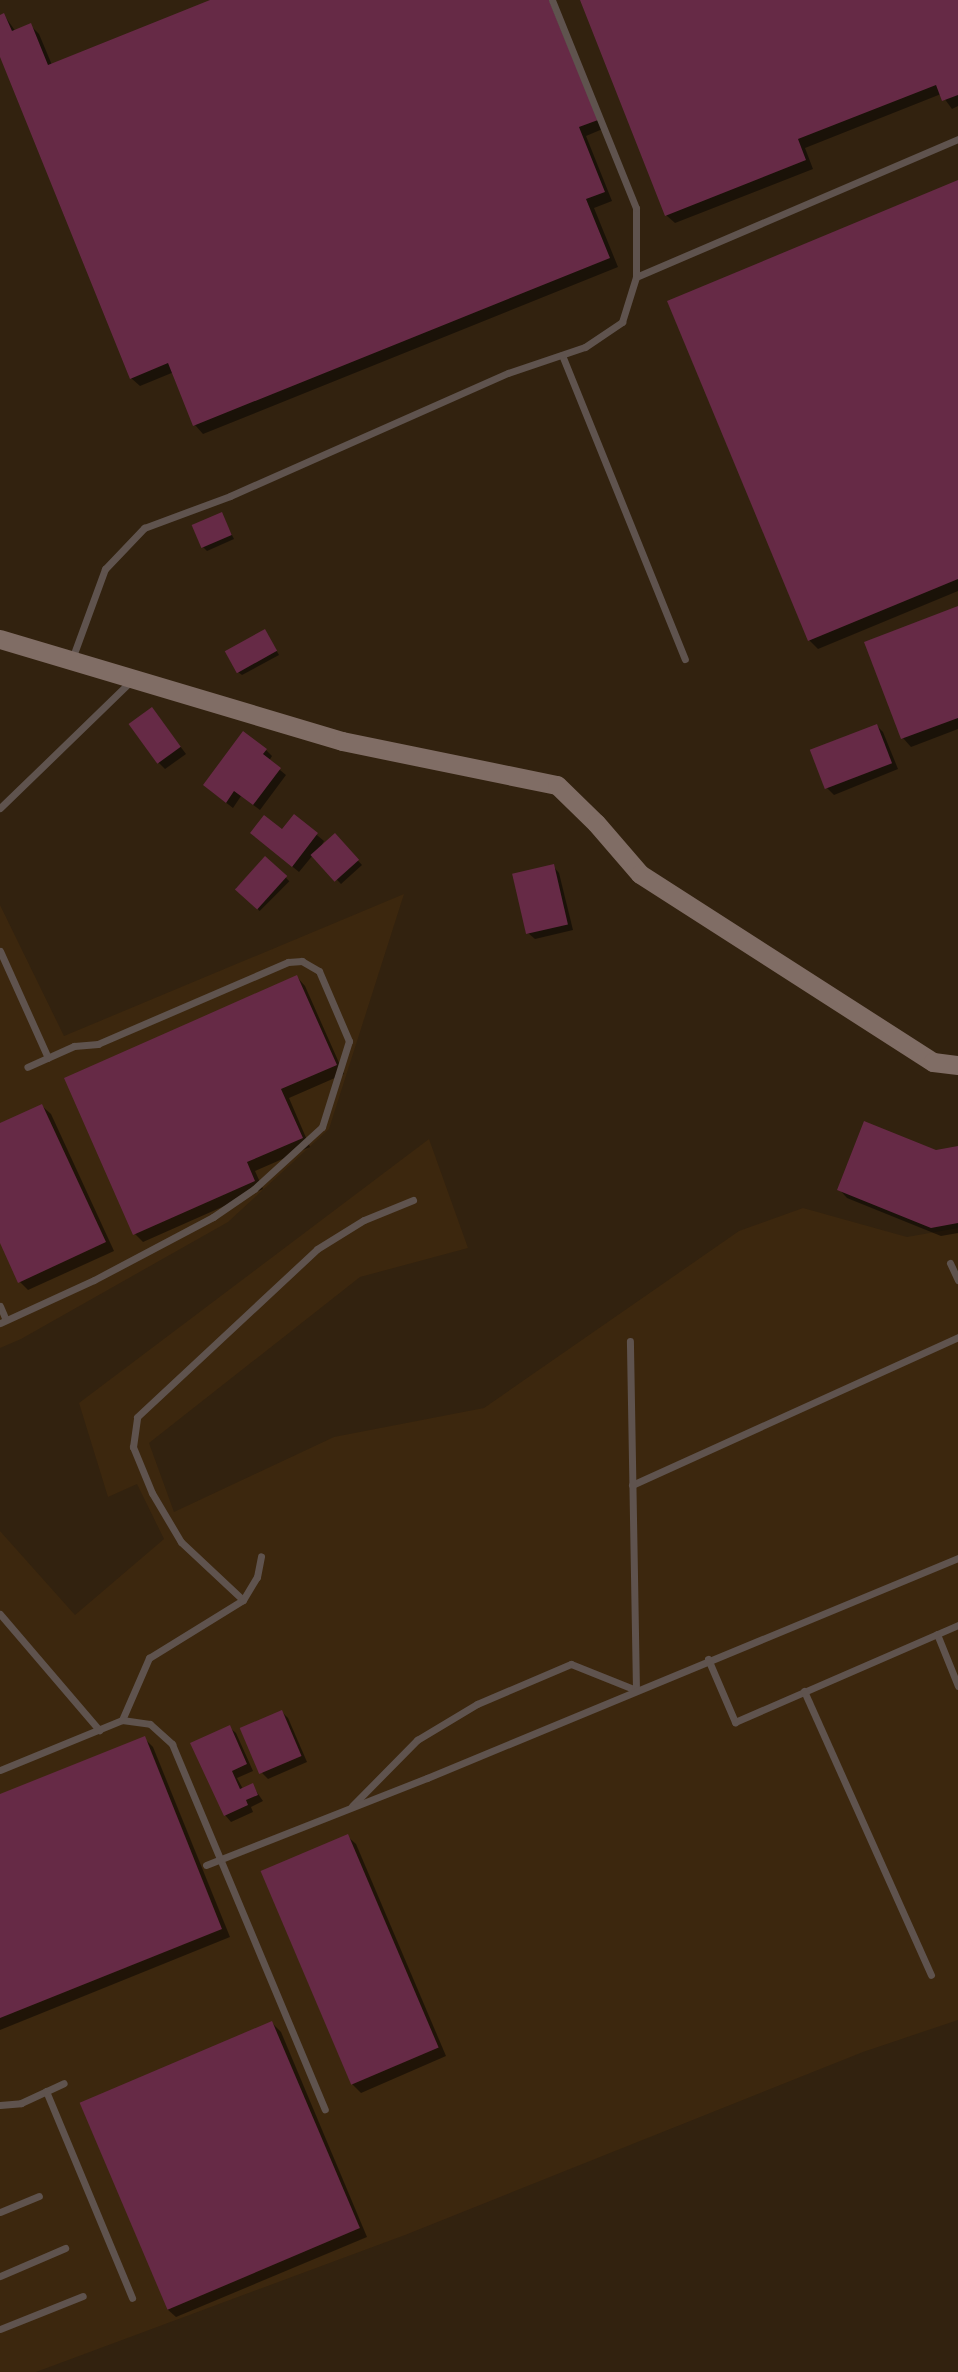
<!DOCTYPE html>
<style>
body{margin:0}
#map{position:relative;width:958px;height:2372px;overflow:hidden;background:#32220f;font-family:"Fira Sans",sans-serif}
div>[style]{position:absolute}
[style*='--x']{left:calc(var(--x)*1px);top:calc(var(--y)*1px);width:calc(var(--w)*1px);rotate:calc(var(--a)*1deg)}
.built>*{inset:0;background:#3c270e}
.shadow>*{inset:0;background:#0007;transform-origin:0 0}
.building>*{inset:0;background:#662a46;transform-origin:0 0}
.lane>*{height:7px;margin:-3.5px;padding:0 3.5px;transform-origin:3.5px;border-radius:3.5px;background:#5f534e}
.secondary>*{height:19px;margin:-9.5px;padding:0 9.5px;transform-origin:9.5px;border-radius:9.5px;background:#806d65}
span{translate:-50% -50%;white-space:nowrap;text-align:center;line-height:1.15;-webkit-text-stroke:5px #140d06;paint-order:stroke}
</style>
<div id="map">
<div class="built">
<div style="clip-path:polygon(404px 894px,329px 1129px,228px 1222px,21px 1339px,0 1348px,0 905px,64px 1036px)"></div>
<div style="clip-path:polygon(429px 1139px,468px 1248px,360px 1277px,149px 1443px,174px 1512px,334px 1437px,484px 1408px,739px 1231px,803px 1208px,907px 1237px,958px 1228px,958px 2020px,863px 2052px,405px 2235px,36px 2372px,0 2372px,0 1531px,75px 1615px,164px 1539px,137px 1484px,108px 1497px,79px 1403px)"></div>
</div>
<div class="shadow">
<div style="clip-path:polygon(214px 0,553px 0,605px 128px,586px 136px,612px 201px,594px 208px,618px 267px,203px 434px,195px 425px,174px 372px,140px 386px,131px 378px,0 53px,0 17px,4px 15px,16px 32px,31px 26px,39px 34px,52px 65px)"></div>
<div style="clip-path:polygon(582px 0,958px 0,958px 106px,952px 109px,941px 94px,805px 148px,813px 169px,675px 223px,666px 215px)"></div>
<div style="clip-path:polygon(958px 182px,958px 591px,818px 649px,809px 640px)"></div>
<div style="clip-path:polygon(221px 514px,234px 539px,207px 551px,203px 547px)"></div>
<div style="clip-path:polygon(958px 608px,958px 729px,911px 747px,903px 738px,866px 643px)"></div>
<div style="clip-path:polygon(265px 631px,279px 655px,242px 675px,238px 672px)"></div>
<div style="clip-path:polygon(152px 709px,186px 754px,165px 769px,159px 763px)"></div>
<div style="clip-path:polygon(877px 726px,883px 732px,898px 769px,834px 795px,827px 788px)"></div>
<div style="clip-path:polygon(266px 750px,272px 756px,269px 761px,286px 775px,260px 810px,241px 796px,233px 808px,211px 791px)"></div>
<div style="clip-path:polygon(294px 816px,324px 841px,317px 853px,335px 836px,362px 865px,341px 884px,313px 855px,299px 872px,259px 839px,282px 832px)"></div>
<div style="left:266px;top:858px;width:33px;height:42px;rotate:45deg"></div>
<div style="clip-path:polygon(553px 866px,559px 873px,573px 930px,535px 939px,528px 933px)"></div>
<div style="clip-path:polygon(297px 977px,305px 986px,344px 1074px,289px 1098px,310px 1147px,255px 1171px,263px 1189px,143px 1242px,135px 1234px)"></div>
<div style="clip-path:polygon(42px 1106px,51px 1114px,114px 1251px,28px 1290px,19px 1281px,0 1239px,0 1125px)"></div>
<div style="clip-path:polygon(958px 1147px,958px 1233px,941px 1236px,847px 1198px,839px 1189px)"></div>
<div style="clip-path:polygon(282px 1712px,288px 1718px,307px 1762px,268px 1779px,262px 1773px)"></div>
<div style="clip-path:polygon(229px 1727px,236px 1733px,253px 1771px,237px 1778px,243px 1789px,252px 1785px,263px 1801px,251px 1807px,253px 1812px,231px 1822px,225px 1815px)"></div>
<div style="clip-path:polygon(144px 1738px,153px 1747px,230px 1937px,0 2030px,0 1796px)"></div>
<div style="clip-path:polygon(347px 1836px,356px 1844px,446px 2056px,361px 2093px,352px 2084px)"></div>
<div style="clip-path:polygon(272px 2023px,281px 2032px,367px 2237px,176px 2317px,167px 2309px)"></div>
</div>
<div class="building">
<div style="clip-path:polygon(210px 0,549px 0,598px 120px,579px 127px,605px 192px,586px 199px,610px 258px,193px 426px,168px 363px,130px 379px,0 57px,0 15px,4px 13px,12px 31px,31px 23px,48px 65px)"></div>
<div style="clip-path:polygon(580px 0,958px 0,958px 95px,942px 101px,936px 85px,798px 139px,806px 160px,665px 216px)"></div>
<div style="clip-path:polygon(958px 180px,958px 579px,808px 641px,667px 301px)"></div>
<div style="left:222px;top:512px;width:25px;height:33px;rotate:67deg"></div>
<div style="clip-path:polygon(958px 606px,958px 718px,901px 739px,864px 642px)"></div>
<div style="left:265px;top:629px;width:25px;height:46px;rotate:61deg"></div>
<div style="left:152px;top:707px;width:49px;height:29px;rotate:54deg"></div>
<div style="left:877px;top:724px;width:42px;height:72px;rotate:69deg"></div>
<div style="clip-path:polygon(243px 731px,267px 749px,263px 754px,281px 768px,253px 805px,234px 791px,226px 803px,203px 785px)"></div>
<div style="clip-path:polygon(294px 814px,318px 833px,292px 867px,250px 833px,264px 815px,282px 829px)"></div>
<div style="left:335px;top:833px;width:36px;height:33px;rotate:48deg"></div>
<div style="left:265px;top:856px;width:30px;height:45px;rotate:42deg"></div>
<div style="left:554px;top:864px;width:62px;height:43px;rotate:77deg"></div>
<div style="clip-path:polygon(297px 975px,337px 1065px,281px 1089px,303px 1138px,247px 1162px,255px 1181px,133px 1235px,64px 1078px)"></div>
<div style="clip-path:polygon(42px 1104px,106px 1242px,18px 1283px,0 1243px,0 1123px)"></div>
<div style="clip-path:polygon(864px 1121px,936px 1150px,958px 1146px,958px 1223px,931px 1228px,837px 1190px)"></div>
<div style="left:282px;top:1710px;width:50px;height:46px;rotate:67deg"></div>
<div style="clip-path:polygon(230px 1725px,247px 1764px,232px 1771px,240px 1789px,253px 1783px,258px 1795px,246px 1800px,248px 1805px,224px 1816px,190px 1743px)"></div>
<div style="clip-path:polygon(145px 1736px,222px 1929px,0 2018px,0 1794px)"></div>
<div style="left:348px;top:1834px;width:232px;height:95px;rotate:67deg"></div>
<div style="left:272px;top:2021px;width:225px;height:209px;rotate:67deg"></div>
</div>
<div class="lane">
<div style="--x:636;--y:277;--w:350;--a:-23.2"></div>
<div style="--x:562;--y:355;--w:328;--a:68"></div>
<div style="--x:72;--y:659;--w:96;--a:-69.9"></div>
<div style="--x:105;--y:569;--w:57;--a:-46.4"></div>
<div style="--x:144;--y:528;--w:92;--a:-20.4"></div>
<div style="--x:230;--y:496;--w:304;--a:-23.9"></div>
<div style="--x:508;--y:373;--w:81;--a:-18.7"></div>
<div style="--x:585;--y:347;--w:45;--a:-34"></div>
<div style="--x:622;--y:322;--w:47;--a:-72.7"></div>
<div style="--x:636;--y:277;--w:69;--a:-90"></div>
<div style="--x:636;--y:208;--w:224;--a:-112"></div>
<div style="--x:0;--y:808;--w:182;--a:-44.1"></div>
<div style="--x:0;--y:951;--w:117;--a:65.8"></div>
<div style="--x:950;--y:1263;--w:19;--a:65"></div>
<div style="--x:0;--y:1306;--w:15;--a:67"></div>
<div style="--x:0;--y:1323;--w:103;--a:-24.6"></div>
<div style="--x:94;--y:1280;--w:135;--a:-27.9"></div>
<div style="--x:213;--y:1217;--w:50;--a:-34.3"></div>
<div style="--x:254;--y:1189;--w:92;--a:-42.4"></div>
<div style="--x:322;--y:1127;--w:90;--a:-72.6"></div>
<div style="--x:349;--y:1041;--w:76;--a:-113.2"></div>
<div style="--x:319;--y:971;--w:20;--a:-150"></div>
<div style="--x:302;--y:961;--w:14;--a:176"></div>
<div style="--x:288;--y:962;--w:207;--a:156.7"></div>
<div style="--x:98;--y:1044;--w:24;--a:175"></div>
<div style="--x:74;--y:1046;--w:51;--a:155.9"></div>
<div style="--x:632;--y:1485;--w:358;--a:-24.4"></div>
<div style="--x:243;--y:1600;--w:85;--a:-136.9"></div>
<div style="--x:181;--y:1542;--w:57;--a:-120.6"></div>
<div style="--x:152;--y:1493;--w:50;--a:-112.4"></div>
<div style="--x:133;--y:1447;--w:30;--a:-82"></div>
<div style="--x:137;--y:1417;--w:246;--a:-43"></div>
<div style="--x:317;--y:1249;--w:55;--a:-31.7"></div>
<div style="--x:364;--y:1220;--w:53;--a:-22.2"></div>
<div style="--x:0;--y:1614;--w:153;--a:49.5"></div>
<div style="--x:937;--y:1634;--w:56;--a:68"></div>
<div style="--x:708;--y:1659;--w:69;--a:66.8"></div>
<div style="--x:735;--y:1722;--w:243;--a:-23.5"></div>
<div style="--x:804;--y:1691;--w:311;--a:65.9"></div>
<div style="--x:122;--y:1720;--w:68;--a:-66.5"></div>
<div style="--x:149;--y:1658;--w:110;--a:-31.7"></div>
<div style="--x:243;--y:1600;--w:27;--a:-59"></div>
<div style="--x:257;--y:1577;--w:21;--a:-79"></div>
<div style="--x:0;--y:1770;--w:132;--a:-22.3"></div>
<div style="--x:122;--y:1720;--w:28;--a:8"></div>
<div style="--x:150;--y:1724;--w:30;--a:42"></div>
<div style="--x:172;--y:1744;--w:396;--a:67.3"></div>
<div style="--x:352;--y:1806;--w:93;--a:-45.4"></div>
<div style="--x:417;--y:1740;--w:70;--a:-31"></div>
<div style="--x:477;--y:1704;--w:102;--a:-23.1"></div>
<div style="--x:571;--y:1664;--w:70;--a:21.8"></div>
<div style="--x:636;--y:1690;--w:349;--a:-91"></div>
<div style="--x:206;--y:1865;--w:238;--a:-21.5"></div>
<div style="--x:427;--y:1778;--w:575;--a:-22.5"></div>
<div style="--x:46;--y:2091;--w:224;--a:67.4"></div>
<div style="--x:0;--y:2105;--w:21;--a:-5"></div>
<div style="--x:21;--y:2103;--w:47;--a:-24.9"></div>
<div style="--x:0;--y:2212;--w:42;--a:-22.3"></div>
<div style="--x:0;--y:2276;--w:71;--a:-23.3"></div>
<div style="--x:0;--y:2329;--w:89;--a:-21.7"></div>
</div>
<div class="secondary">
<div style="--x:0;--y:639;--w:357;--a:16.6"></div>
<div style="--x:342;--y:741;--w:219;--a:11.6"></div>
<div style="--x:557;--y:785;--w:54;--a:44.3"></div>
<div style="--x:596;--y:823;--w:67;--a:49.2"></div>
<div style="--x:640;--y:874;--w:348;--a:32.7"></div>
<div style="--x:933;--y:1062;--w:25;--a:7"></div>
</div>
</div>
